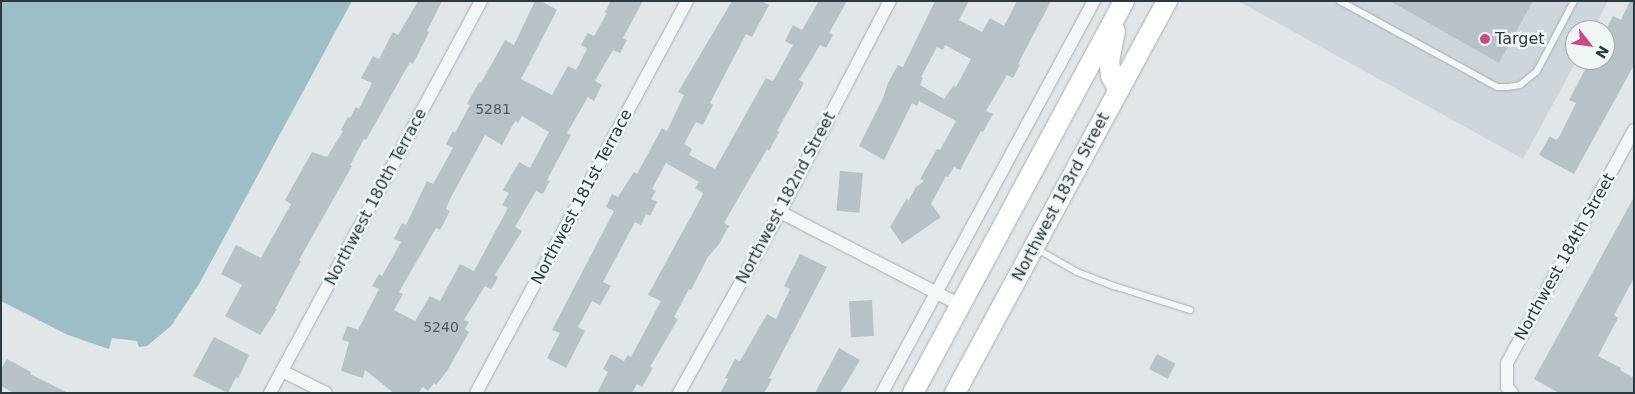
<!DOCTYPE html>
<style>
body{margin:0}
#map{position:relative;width:1635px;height:394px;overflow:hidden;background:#e1e6e9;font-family:"DejaVu Sans",sans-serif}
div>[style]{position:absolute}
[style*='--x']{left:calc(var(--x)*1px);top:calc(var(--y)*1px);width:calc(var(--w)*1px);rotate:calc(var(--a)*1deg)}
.built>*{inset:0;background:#cfd6db}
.water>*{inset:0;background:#9dbec7}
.building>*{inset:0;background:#b8c1c5;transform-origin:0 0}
.roads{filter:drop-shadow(0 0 1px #a6aeb3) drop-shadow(0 0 1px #a6aeb3)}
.lane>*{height:6px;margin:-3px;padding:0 3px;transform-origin:3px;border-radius:3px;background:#f3f6f7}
.street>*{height:12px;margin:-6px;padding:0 6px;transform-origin:6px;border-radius:6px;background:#f3f6f7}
.primary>*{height:20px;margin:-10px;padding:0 10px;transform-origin:10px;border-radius:10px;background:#fff}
.dots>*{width:14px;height:14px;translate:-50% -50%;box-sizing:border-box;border:2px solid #f0f5f6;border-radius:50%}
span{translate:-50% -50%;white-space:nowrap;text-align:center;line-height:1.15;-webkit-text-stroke:5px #f0f5f6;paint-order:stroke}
.number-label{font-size:14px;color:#4e5a61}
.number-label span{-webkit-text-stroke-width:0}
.poi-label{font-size:16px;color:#2a3840}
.left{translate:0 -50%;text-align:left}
.street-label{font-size:16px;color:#2a3840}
.frame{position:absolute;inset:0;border:2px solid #2a3840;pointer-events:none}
.north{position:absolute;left:1565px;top:20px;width:50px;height:50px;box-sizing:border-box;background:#f0f5f6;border:1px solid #a1a9ad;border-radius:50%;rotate:120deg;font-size:14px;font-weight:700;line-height:20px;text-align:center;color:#2a3840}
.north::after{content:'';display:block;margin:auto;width:18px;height:22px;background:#c84b83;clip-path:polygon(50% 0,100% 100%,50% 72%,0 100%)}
</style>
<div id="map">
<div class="built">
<div style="clip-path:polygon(1238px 1px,1608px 1px,1593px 30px,1575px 30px,1577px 60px,1523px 159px)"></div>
</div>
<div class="water">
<div style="clip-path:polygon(1px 1px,352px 1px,199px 284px,171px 326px,147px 346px,139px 347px,137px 341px,112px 338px,109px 349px,68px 335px,1px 301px)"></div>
</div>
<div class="building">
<div style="clip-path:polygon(418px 1px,442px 1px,427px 31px,429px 32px,413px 64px,410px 62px,366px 140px,364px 139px,350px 165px,352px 166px,299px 260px,301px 261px,275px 309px,277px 309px,260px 335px,225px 316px,242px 285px,221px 274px,236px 245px,261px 258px,291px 204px,285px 200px,312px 152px,327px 157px,343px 131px,341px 130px,348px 117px,350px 118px,356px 107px,359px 109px,372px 83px,361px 78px,373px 56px,379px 59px,393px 32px,398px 35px)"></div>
<div style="clip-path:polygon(evenodd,535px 1px,541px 1px,557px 10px,521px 79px,552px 95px,568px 66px,576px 70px,587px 49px,581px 45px,588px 33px,594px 36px,607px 13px,605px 12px,611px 1px,643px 1px,623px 38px,627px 40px,620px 53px,613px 50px,595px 81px,602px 85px,594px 101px,588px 97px,567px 133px,571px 135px,547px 180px,550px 181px,546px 188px,543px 194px,536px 191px,515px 227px,522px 231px,495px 275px,498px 277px,495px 283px,491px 289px,485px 286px,464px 320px,469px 322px,465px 329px,469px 332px,447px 371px,436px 385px,434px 383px,428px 391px,423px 387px,418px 393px,394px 393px,365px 370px,363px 378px,341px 371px,349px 342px,342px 340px,347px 326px,358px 330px,379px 289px,372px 286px,379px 274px,382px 276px,401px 242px,394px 239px,402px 223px,406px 225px,427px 181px,433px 184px,453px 148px,446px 144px,453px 131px,455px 133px,470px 105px,467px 104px,479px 82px,481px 83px,505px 40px,514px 45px,535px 1px,522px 116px,549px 132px,530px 168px,519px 162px,503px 190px,509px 193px,502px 205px,508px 208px,474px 271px,460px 264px,440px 301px,430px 296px,415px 321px,394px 310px,403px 294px,399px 292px,436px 228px,440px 230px,450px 211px,446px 209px,450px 199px,485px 135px,502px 145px,515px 121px,518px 123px,522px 116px)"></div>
<div style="clip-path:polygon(732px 1px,761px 1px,769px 5px,752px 37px,746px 34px,710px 103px,713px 105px,703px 125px,696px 122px,684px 144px,692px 149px,689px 155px,715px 169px,766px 78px,772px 81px,775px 78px,793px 45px,785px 41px,793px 25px,802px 30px,819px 1px,847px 1px,829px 33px,833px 35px,826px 48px,820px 45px,799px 80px,804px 83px,777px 131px,779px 132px,769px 151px,767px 149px,724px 223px,729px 226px,719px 244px,708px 257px,691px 290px,689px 289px,674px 317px,678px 319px,650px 367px,653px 368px,642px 387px,637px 384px,632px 393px,597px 393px,608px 372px,603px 369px,611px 354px,624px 361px,628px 355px,631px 357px,661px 301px,648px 295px,701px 198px,703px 193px,695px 188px,699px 182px,666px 163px,652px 189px,656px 191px,651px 199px,657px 202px,650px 216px,646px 214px,641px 225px,635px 222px,603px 282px,611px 286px,600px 305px,592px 301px,578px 327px,585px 331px,566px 368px,547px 358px,560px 333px,552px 330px,614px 211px,606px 207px,612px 194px,618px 197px,634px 172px,637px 174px,662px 128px,667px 131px,684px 95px,678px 92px)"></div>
<div style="clip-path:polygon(evenodd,935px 1px,969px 1px,959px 20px,982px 32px,990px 18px,1004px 26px,1017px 1px,1051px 1px,1018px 64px,1020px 65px,1013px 78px,1007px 75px,986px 111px,993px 114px,983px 132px,981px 131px,960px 170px,954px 167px,948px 177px,946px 176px,931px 204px,941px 217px,902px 244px,890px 227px,907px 198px,908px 201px,916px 187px,924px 181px,920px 179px,928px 165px,937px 149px,940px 150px,956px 121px,919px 101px,917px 106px,912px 103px,884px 160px,859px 146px,883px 98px,888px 83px,898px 65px,903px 67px,935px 1px,945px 45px,971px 59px,956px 87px,954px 85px,944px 99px,920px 85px,923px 78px,921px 77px,937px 47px,943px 50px,945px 45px)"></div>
<div style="clip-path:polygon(1390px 1px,1533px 1px,1499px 63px)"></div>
<div style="clip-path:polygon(1630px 1px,1634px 1px,1634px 65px,1574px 174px,1539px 155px,1550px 136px,1556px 140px,1559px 137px,1576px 103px,1569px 100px,1590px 60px,1605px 60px,1605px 32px,1613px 16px,1621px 20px)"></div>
<div style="left:840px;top:171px;width:23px;height:40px;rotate:5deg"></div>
<div style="clip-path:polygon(1634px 197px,1634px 278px,1614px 315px,1618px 318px,1598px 356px,1621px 368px,1620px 370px,1634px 378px,1634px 393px,1559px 393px,1534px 379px)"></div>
<div style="clip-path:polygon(800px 254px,827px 267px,769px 378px,772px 379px,764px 393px,720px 393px,728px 379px,725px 378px,735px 359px,740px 361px,767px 314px,776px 319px,790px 289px,784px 286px)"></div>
<div style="left:872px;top:300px;width:36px;height:23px;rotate:87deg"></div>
<div style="clip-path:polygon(214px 337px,249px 355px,238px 379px,236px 377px,228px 393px,193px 376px)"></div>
<div style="clip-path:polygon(839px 348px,860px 360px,850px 377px,840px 393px,815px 393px)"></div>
<div style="left:1157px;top:354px;width:21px;height:17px;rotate:28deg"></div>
<div style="clip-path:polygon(7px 359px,31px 372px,30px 374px,68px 393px,14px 393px,1px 386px,1px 369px)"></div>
</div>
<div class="roads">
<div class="lane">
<div style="--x:1340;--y:1;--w:179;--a:28.7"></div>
<div style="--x:1497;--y:87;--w:11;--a:0"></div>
<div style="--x:1508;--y:87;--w:12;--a:-9"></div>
<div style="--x:1520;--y:85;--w:22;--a:-39"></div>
<div style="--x:1537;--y:71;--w:79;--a:-62.1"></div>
<div style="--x:1037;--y:249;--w:46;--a:29.9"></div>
<div style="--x:1077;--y:272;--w:40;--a:21"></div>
<div style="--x:1114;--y:286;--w:80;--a:17.5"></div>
</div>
<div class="street">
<div style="--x:780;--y:212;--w:203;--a:27.3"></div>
<div style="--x:282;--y:371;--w:49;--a:26.6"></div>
<div style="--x:270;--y:393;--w:445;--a:-61.7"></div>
<div style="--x:476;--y:393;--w:445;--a:-61.7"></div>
<div style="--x:679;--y:393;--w:207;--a:-60.8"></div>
<div style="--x:780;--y:212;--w:238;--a:-62.5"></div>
<div style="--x:882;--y:393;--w:446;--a:-61.6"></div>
<div style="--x:1512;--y:393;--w:8;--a:-130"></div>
<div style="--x:1507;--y:387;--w:24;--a:-90"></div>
<div style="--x:1507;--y:363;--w:265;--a:-61.4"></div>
</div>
<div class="primary">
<div style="--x:1115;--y:31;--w:31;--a:101"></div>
<div style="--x:1109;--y:61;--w:15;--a:82"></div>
<div style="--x:1111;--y:76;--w:16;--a:60"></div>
<div style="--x:913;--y:393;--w:445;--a:-61.7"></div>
<div style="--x:955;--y:393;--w:446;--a:-61.6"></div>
</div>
</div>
<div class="dots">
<div style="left:1485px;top:39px;background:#c84b83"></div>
</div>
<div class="number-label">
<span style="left:493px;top:109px">5281</span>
<span style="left:441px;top:327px">5240</span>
</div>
<div class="poi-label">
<span class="left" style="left:1495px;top:39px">Target</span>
</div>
<div class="street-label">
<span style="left:376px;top:197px;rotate:-62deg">Northwest 180th Terrace</span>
<span style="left:582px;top:197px;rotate:-62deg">Northwest 181st Terrace</span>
<span style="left:1061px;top:197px;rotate:-62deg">Northwest 183rd Street</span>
<span style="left:786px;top:198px;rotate:-62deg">Northwest 182nd Street</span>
<span style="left:1565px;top:257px;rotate:-61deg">Northwest 184th Street</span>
</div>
<div class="frame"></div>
<div class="north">N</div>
</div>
